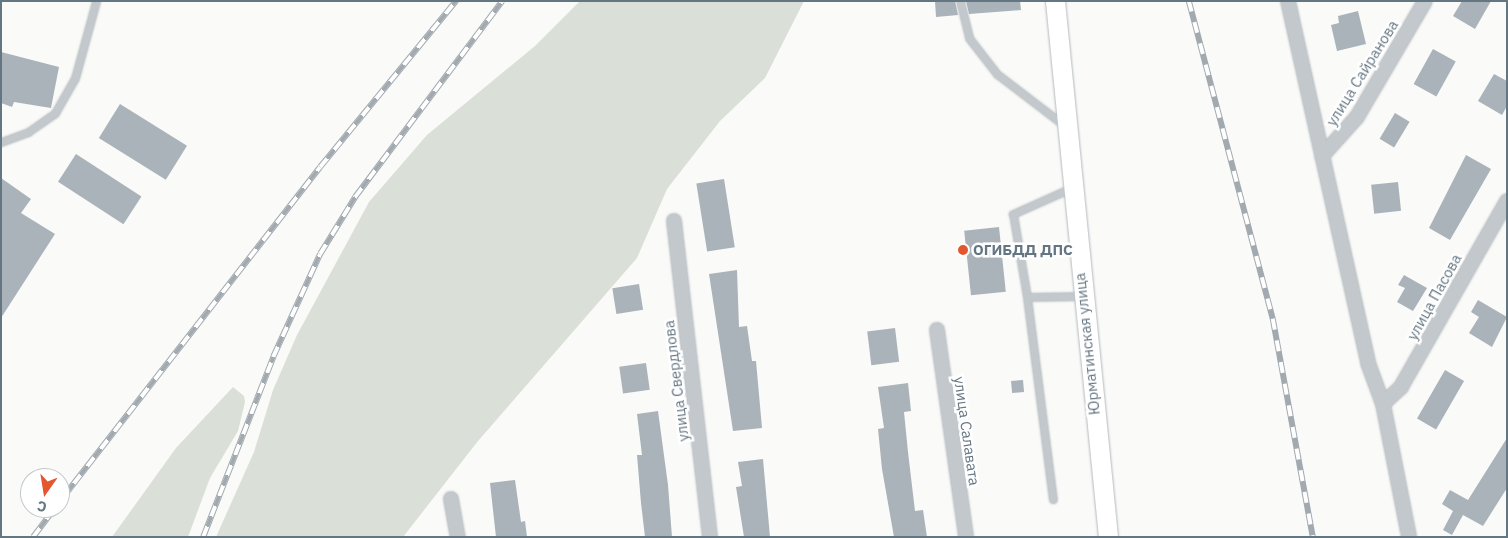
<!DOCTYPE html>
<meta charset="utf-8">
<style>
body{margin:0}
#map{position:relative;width:1508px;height:538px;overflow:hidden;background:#fafaf8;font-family:"IBM Plex Sans",sans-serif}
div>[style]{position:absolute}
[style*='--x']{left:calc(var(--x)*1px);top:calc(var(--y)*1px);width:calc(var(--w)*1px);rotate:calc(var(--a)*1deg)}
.green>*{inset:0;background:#dadfd7}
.building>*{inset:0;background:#aab3b9;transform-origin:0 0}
.roads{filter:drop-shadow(0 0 1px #b3babf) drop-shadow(0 0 1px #b3babf)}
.lane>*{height:7px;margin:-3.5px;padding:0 3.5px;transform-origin:3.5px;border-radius:3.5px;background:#c3c8cc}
.street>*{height:14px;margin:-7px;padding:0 7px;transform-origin:7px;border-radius:7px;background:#c3c8cc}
.secondary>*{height:19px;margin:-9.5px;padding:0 9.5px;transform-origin:9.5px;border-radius:9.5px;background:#fff}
.rail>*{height:5.5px;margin-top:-2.75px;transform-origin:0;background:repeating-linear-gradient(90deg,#fff 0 11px,#a2aab0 0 22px);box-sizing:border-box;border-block:1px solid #a2aab0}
.dots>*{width:14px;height:14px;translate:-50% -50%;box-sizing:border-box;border:2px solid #fff;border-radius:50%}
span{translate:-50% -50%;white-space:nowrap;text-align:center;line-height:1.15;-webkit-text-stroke:5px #fff;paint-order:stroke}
.street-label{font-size:15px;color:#657683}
.poi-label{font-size:15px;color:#657683;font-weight:700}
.left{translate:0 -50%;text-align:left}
.frame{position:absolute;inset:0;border:2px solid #657683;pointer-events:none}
.north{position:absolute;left:20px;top:468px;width:50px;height:50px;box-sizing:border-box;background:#fff;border:1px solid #c1c8cd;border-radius:50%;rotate:193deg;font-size:14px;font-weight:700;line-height:20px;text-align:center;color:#657683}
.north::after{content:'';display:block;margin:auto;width:18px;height:22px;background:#e4572e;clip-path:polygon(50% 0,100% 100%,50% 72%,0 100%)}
</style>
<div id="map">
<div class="green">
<div style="clip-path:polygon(580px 1px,804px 1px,765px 78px,720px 121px,667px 189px,637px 258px,478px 441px,403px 537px,216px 537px,254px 452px,273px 390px,297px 335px,369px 202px,427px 135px,535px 46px)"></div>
<div style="clip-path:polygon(233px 387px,244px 396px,245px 402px,238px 431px,210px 478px,188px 537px,112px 537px,176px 448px)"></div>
</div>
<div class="building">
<div style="clip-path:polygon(935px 1px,955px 1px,958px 15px,936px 17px)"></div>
<div style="clip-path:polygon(966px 1px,1020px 1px,1021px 10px,969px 14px)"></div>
<div style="clip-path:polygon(1462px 1px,1491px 1px,1475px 29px,1453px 16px)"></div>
<div style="clip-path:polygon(1358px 11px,1366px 44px,1337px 51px,1331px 25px,1339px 23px,1338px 16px)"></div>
<div style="left:1433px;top:49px;width:26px;height:40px;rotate:29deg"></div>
<div style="clip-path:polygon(1px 52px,59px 67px,51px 108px,14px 102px,12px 107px,1px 103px)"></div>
<div style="clip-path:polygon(1494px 74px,1507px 81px,1507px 106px,1502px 115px,1478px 101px)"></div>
<div style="left:120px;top:104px;width:79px;height:40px;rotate:32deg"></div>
<div style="left:1395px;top:113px;width:17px;height:30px;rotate:31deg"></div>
<div style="left:76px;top:154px;width:78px;height:33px;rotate:33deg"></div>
<div style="clip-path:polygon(1466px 155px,1491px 169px,1450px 240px,1429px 228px)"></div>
<div style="clip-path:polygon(1px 178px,31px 199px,21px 213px,55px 234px,1px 318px)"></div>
<div style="left:724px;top:179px;width:69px;height:28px;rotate:81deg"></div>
<div style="left:1398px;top:182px;width:29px;height:27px;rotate:84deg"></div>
<div style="left:999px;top:227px;width:65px;height:35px;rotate:84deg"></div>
<div style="clip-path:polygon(737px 270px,739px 327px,747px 326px,752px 361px,756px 361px,762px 428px,733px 431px,709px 274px)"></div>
<div style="clip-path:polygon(1404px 275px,1427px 288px,1413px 311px,1397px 302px,1405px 288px,1398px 285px)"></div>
<div style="left:639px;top:284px;width:26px;height:27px;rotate:81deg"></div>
<div style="clip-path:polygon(1478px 300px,1507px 317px,1492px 347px,1469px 333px,1479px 317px,1471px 312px)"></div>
<div style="left:895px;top:328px;width:34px;height:28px;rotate:83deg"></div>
<div style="left:646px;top:363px;width:27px;height:27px;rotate:82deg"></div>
<div style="left:1445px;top:370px;width:22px;height:56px;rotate:30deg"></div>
<div style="left:1023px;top:380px;width:12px;height:12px;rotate:85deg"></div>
<div style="clip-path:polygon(908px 383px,911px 411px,904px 412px,908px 452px,915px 511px,923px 510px,927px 537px,894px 537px,882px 469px,878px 429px,884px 428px,878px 387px)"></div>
<div style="clip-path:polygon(658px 411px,668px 485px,672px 537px,645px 537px,641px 503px,637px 455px,642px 455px,637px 414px)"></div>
<div style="clip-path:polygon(1507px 438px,1507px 488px,1483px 526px,1463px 515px,1452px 535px,1443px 530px,1453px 511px,1442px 504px,1450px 490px,1468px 500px)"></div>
<div style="clip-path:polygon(763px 459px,770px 537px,744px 537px,736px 487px,742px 486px,738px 462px)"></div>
<div style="clip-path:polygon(515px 480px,521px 522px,525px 521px,527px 537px,496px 537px,490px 483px)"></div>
</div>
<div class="roads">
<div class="lane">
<div style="--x:960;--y:1;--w:38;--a:76"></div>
<div style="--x:969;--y:38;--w:46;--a:52.1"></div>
<div style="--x:997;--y:74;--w:86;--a:37.4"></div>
<div style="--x:1;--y:142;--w:29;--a:-20"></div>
<div style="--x:28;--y:132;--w:33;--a:-35"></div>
<div style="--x:55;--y:113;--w:40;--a:-60.3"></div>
<div style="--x:75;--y:78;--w:80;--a:-74.7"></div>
<div style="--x:1071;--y:188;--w:64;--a:155.9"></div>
<div style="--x:1013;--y:214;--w:84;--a:80.4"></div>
<div style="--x:1027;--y:297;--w:55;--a:-1"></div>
<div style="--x:1027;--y:297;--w:204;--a:82.7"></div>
</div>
<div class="street">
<div style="--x:1288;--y:1;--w:371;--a:77.5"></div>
<div style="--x:1368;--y:363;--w:44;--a:69.9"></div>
<div style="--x:1383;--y:404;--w:136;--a:78.9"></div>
<div style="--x:1322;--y:156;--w:52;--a:-48.1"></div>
<div style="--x:1357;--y:117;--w:134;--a:-59.6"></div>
<div style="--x:674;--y:221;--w:318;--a:83.5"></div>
<div style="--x:937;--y:330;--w:209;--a:82"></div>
<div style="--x:1383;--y:404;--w:25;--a:-43"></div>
<div style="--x:1401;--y:387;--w:214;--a:-60.3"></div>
<div style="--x:451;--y:499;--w:39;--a:80"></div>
</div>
<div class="secondary">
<div style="--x:1055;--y:1;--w:539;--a:84.35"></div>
</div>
</div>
<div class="rail">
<div style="--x:1189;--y:1;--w:329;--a:75.2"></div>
<div style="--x:1273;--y:319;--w:222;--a:79.6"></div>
<div style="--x:60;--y:501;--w:423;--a:-52.1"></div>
<div style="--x:320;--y:167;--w:215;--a:-50.7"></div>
<div style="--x:33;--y:537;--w:36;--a:-53"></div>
<div style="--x:203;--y:537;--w:193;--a:-68.7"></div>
<div style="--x:273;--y:357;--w:113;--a:-65.5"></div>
<div style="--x:320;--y:254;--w:67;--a:-58.4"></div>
<div style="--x:355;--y:197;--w:245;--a:-53.1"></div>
</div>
<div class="dots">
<div style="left:963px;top:250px;background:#e4572e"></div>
</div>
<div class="street-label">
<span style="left:1362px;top:73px;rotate:-58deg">улица Сайранова</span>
<span style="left:1434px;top:297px;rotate:-61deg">улица Пасова</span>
<span style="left:1087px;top:344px;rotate:-96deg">Юрматинская улица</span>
<span style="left:676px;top:381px;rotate:-97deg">улица Свердлова</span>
<span style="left:967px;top:431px;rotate:82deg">улица Салавата</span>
</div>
<div class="poi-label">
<span class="left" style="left:973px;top:250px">ОГИБДД ДПС</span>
</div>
<div class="frame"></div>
<div class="north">С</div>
</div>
